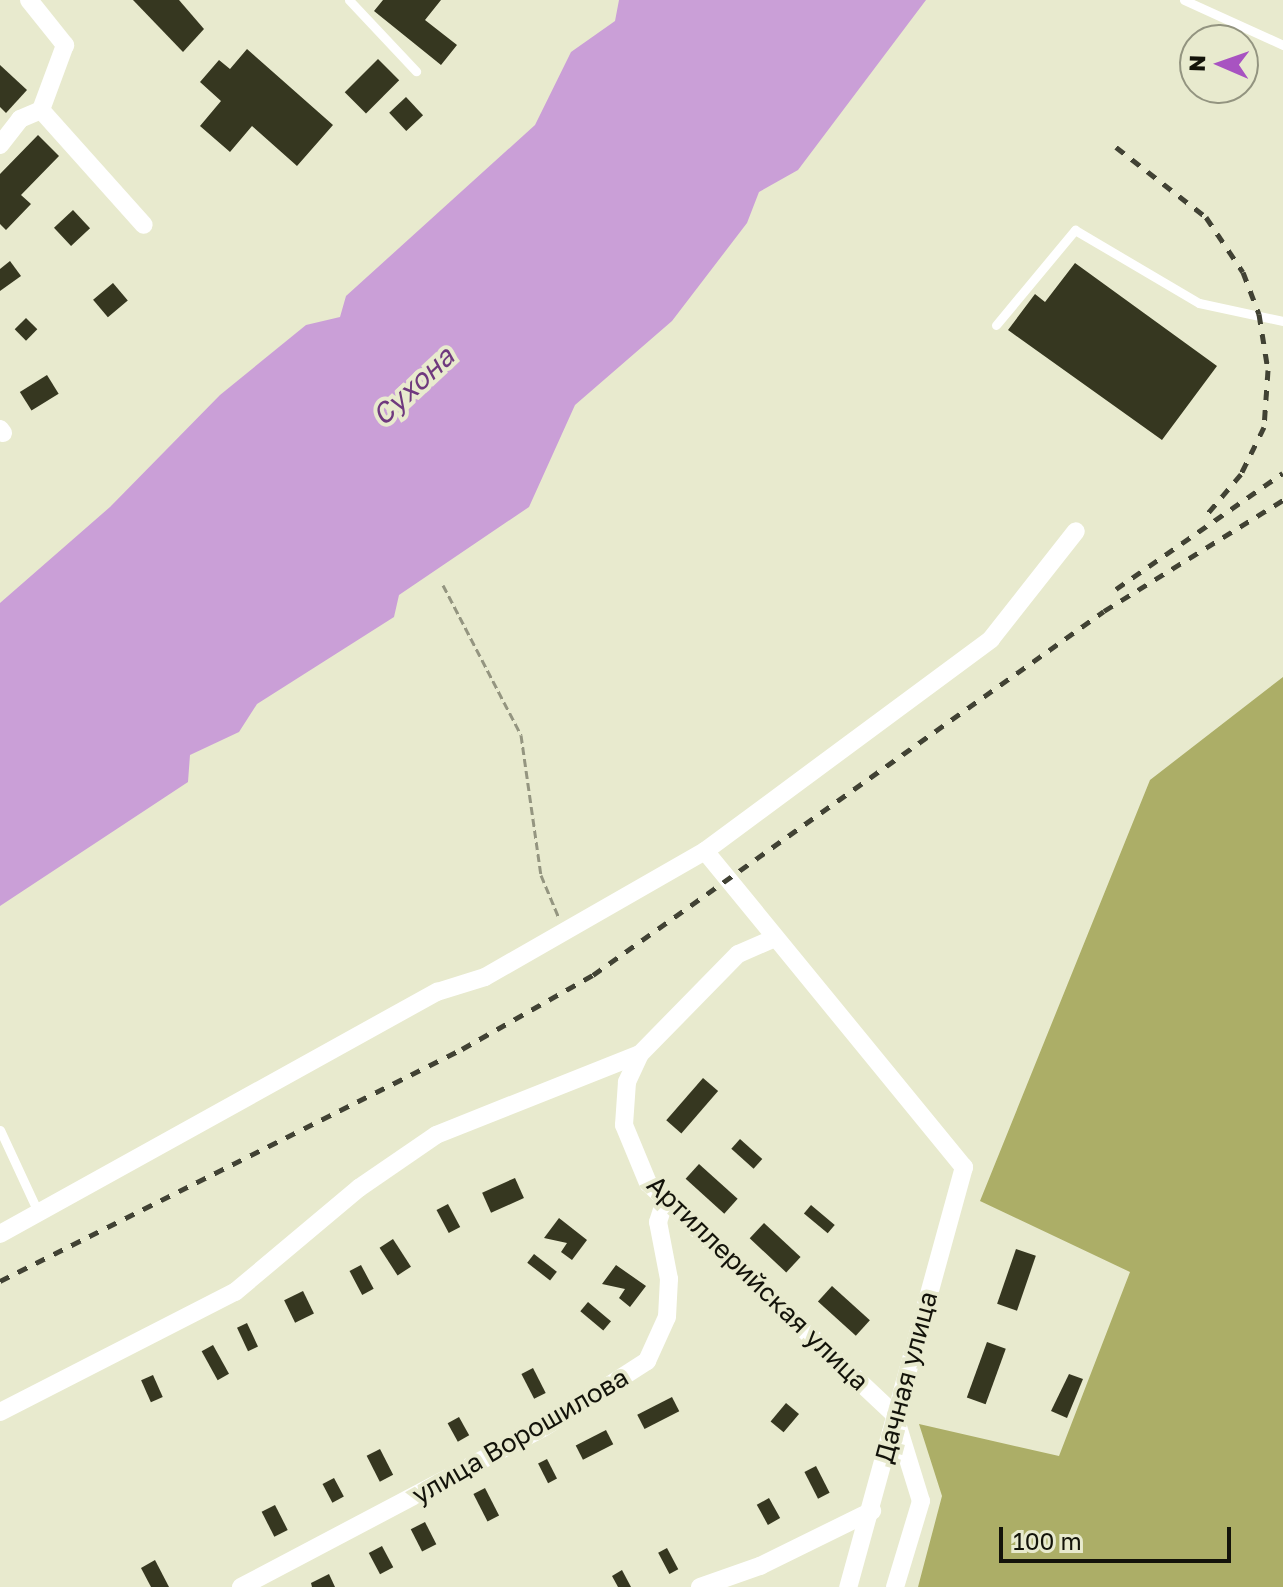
<!DOCTYPE html>
<meta charset="utf-8">
<style>
body{margin:0}
#map{position:relative;width:1283px;height:1587px;overflow:hidden;background:#e8eace;font-family:"Golos Text",sans-serif}
div>[style]{position:absolute}
[style*='--x']{left:calc(var(--x)*1px);top:calc(var(--y)*1px);width:calc(var(--w)*1px);rotate:calc(var(--a)*1deg)}
.forest>*{inset:0;background:#acae67}
.water>*{inset:0;background:#ca9fd7}
.building>*{inset:0;background:#363720;transform-origin:0 0}
.path>*{height:3px;margin-top:-1.5px;transform-origin:0;background:repeating-linear-gradient(90deg,#949580 0 8px,transparent 0 12px)}
.service>*{height:9px;margin:-4.5px;padding:0 4.5px;transform-origin:4.5px;border-radius:4.5px;background:#fff}
.minor>*{height:18px;margin:-9px;padding:0 9px;transform-origin:9px;border-radius:9px;background:#fff}
.rail>*{height:5px;margin-top:-2.5px;transform-origin:0;background:repeating-linear-gradient(90deg,#414234 0 10px,transparent 0 20px)}
span{translate:-50% -50%;white-space:nowrap;text-align:center;line-height:1.15;-webkit-text-stroke:8px #e8eace;paint-order:stroke}
.street-label{font-size:26px;color:#13130a}
.water-label{font-size:28px;color:#6f397e;font-style:italic}
.north{position:absolute;left:1179px;top:24px;width:80px;height:80px;box-sizing:border-box;background:#e8eace;border:2px solid #939480;border-radius:50%;rotate:272deg;font-size:22px;font-weight:700;line-height:32px;text-align:center;color:#13130a}
.north::after{content:'';display:block;margin:auto;width:28px;height:36px;background:#a853c1;clip-path:polygon(50% 0,100% 100%,50% 72%,0 100%)}
.scale{position:absolute;left:999px;top:1527px;width:232px;height:36px;box-sizing:border-box;border:4px solid #13130a;border-top:0;padding-left:10px;font-size:24px;line-height:28px;white-space:nowrap;color:#13130a;-webkit-text-stroke:6px #e8eace;paint-order:stroke}
</style>
<div id="map">
<div class="forest">
<div style="clip-path:polygon(1283px 677px,1283px 1587px,918px 1587px,942px 1496px,919px 1424px,1059px 1456px,1130px 1272px,980px 1201px,1150px 780px)"></div>
</div>
<div class="water">
<div style="clip-path:polygon(619px 0,926px 0,798px 170px,759px 192px,747px 223px,672px 321px,575px 405px,529px 507px,399px 595px,394px 617px,257px 704px,239px 732px,190px 755px,188px 782px,0 906px,0 603px,110px 507px,220px 395px,306px 325px,340px 317px,346px 296px,535px 125px,571px 52px,615px 21px)"></div>
</div>
<div class="building">
<div style="clip-path:polygon(133px 0,179px 0,204px 29px,183px 52px)"></div>
<div style="clip-path:polygon(383px 0,441px 0,425px 20px,457px 45px,441px 65px,374px 11px)"></div>
<div style="clip-path:polygon(247px 49px,333px 125px,297px 166px,252px 126px,230px 152px,200px 126px,221px 101px,200px 82px,219px 60px,230px 69px)"></div>
<div style="left:378px;top:59px;width:30px;height:47px;rotate:45deg"></div>
<div style="clip-path:polygon(0 65px,27px 90px,6px 113px,0 107px)"></div>
<div style="left:406px;top:97px;width:25px;height:23px;rotate:47deg"></div>
<div style="clip-path:polygon(38px 135px,59px 156px,21px 195px,31px 204px,6px 230px,0 224px,0 174px)"></div>
<div style="left:73px;top:210px;width:25px;height:26px;rotate:47deg"></div>
<div style="clip-path:polygon(10px 261px,21px 276px,0 291px,0 269px)"></div>
<div style="clip-path:polygon(1075px 263px,1217px 366px,1162px 440px,1008px 330px,1035px 294px,1045px 302px)"></div>
<div style="left:113px;top:283px;width:23px;height:26px;rotate:50deg"></div>
<div style="left:26px;top:318px;width:16px;height:16px;rotate:45deg"></div>
<div style="left:47px;top:375px;width:22px;height:32px;rotate:58deg"></div>
<div style="left:703px;top:1078px;width:20px;height:56px;rotate:41deg"></div>
<div style="left:740px;top:1139px;width:30px;height:13px;rotate:42deg"></div>
<div style="left:699px;top:1164px;width:52px;height:20px;rotate:42deg"></div>
<div style="left:515px;top:1178px;width:22px;height:36px;rotate:66deg"></div>
<div style="left:448px;top:1204px;width:26px;height:13px;rotate:62deg"></div>
<div style="left:811px;top:1205px;width:31px;height:11px;rotate:40deg"></div>
<div style="clip-path:polygon(559px 1218px,587px 1240px,572px 1260px,561px 1252px,567px 1243px,544px 1238px)"></div>
<div style="left:764px;top:1223px;width:50px;height:21px;rotate:43deg"></div>
<div style="left:393px;top:1239px;width:33px;height:16px;rotate:57deg"></div>
<div style="left:1016px;top:1249px;width:21px;height:58px;rotate:19deg"></div>
<div style="left:534px;top:1254px;width:29px;height:11px;rotate:38deg"></div>
<div style="left:361px;top:1265px;width:27px;height:13px;rotate:62deg"></div>
<div style="clip-path:polygon(616px 1265px,646px 1286px,630px 1307px,619px 1298px,625px 1289px,602px 1284px)"></div>
<div style="left:832px;top:1286px;width:51px;height:21px;rotate:42deg"></div>
<div style="left:303px;top:1291px;width:25px;height:21px;rotate:64deg"></div>
<div style="left:588px;top:1302px;width:30px;height:12px;rotate:40deg"></div>
<div style="left:247px;top:1323px;width:26px;height:11px;rotate:65deg"></div>
<div style="left:987px;top:1342px;width:20px;height:59px;rotate:20deg"></div>
<div style="left:213px;top:1345px;width:33px;height:13px;rotate:61deg"></div>
<div style="left:533px;top:1368px;width:28px;height:13px;rotate:63deg"></div>
<div style="clip-path:polygon(1069px 1374px,1083px 1379px,1067px 1418px,1051px 1411px)"></div>
<div style="left:153px;top:1375px;width:24px;height:13px;rotate:66deg"></div>
<div style="left:672px;top:1397px;width:16px;height:39px;rotate:63deg"></div>
<div style="left:786px;top:1403px;width:17px;height:24px;rotate:40deg"></div>
<div style="left:459px;top:1417px;width:21px;height:13px;rotate:61deg"></div>
<div style="left:606px;top:1430px;width:16px;height:34px;rotate:63deg"></div>
<div style="left:380px;top:1449px;width:29px;height:15px;rotate:63deg"></div>
<div style="left:547px;top:1459px;width:22px;height:10px;rotate:63deg"></div>
<div style="left:816px;top:1466px;width:30px;height:13px;rotate:63deg"></div>
<div style="left:334px;top:1478px;width:21px;height:13px;rotate:62deg"></div>
<div style="left:485px;top:1488px;width:31px;height:13px;rotate:63deg"></div>
<div style="left:769px;top:1498px;width:23px;height:14px;rotate:61deg"></div>
<div style="left:275px;top:1505px;width:28px;height:15px;rotate:63deg"></div>
<div style="left:425px;top:1522px;width:25px;height:16px;rotate:63deg"></div>
<div style="left:382px;top:1546px;width:24px;height:15px;rotate:62deg"></div>
<div style="left:667px;top:1548px;width:24px;height:10px;rotate:62deg"></div>
<div style="clip-path:polygon(155px 1560px,169px 1587px,151px 1587px,141px 1568px)"></div>
<div style="clip-path:polygon(622px 1570px,631px 1587px,618px 1587px,612px 1576px)"></div>
<div style="clip-path:polygon(329px 1574px,335px 1587px,312px 1587px,311px 1583px)"></div>
</div>
<div class="path">
<div style="--x:443;--y:585;--w:169;--a:62.5"></div>
<div style="--x:521;--y:735;--w:141;--a:81.9"></div>
<div style="--x:541;--y:875;--w:47;--a:67.3"></div>
</div>
<div class="service">
<div style="--x:349;--y:0;--w:98;--a:46.7"></div>
<div style="--x:1184;--y:0;--w:109;--a:24.4"></div>
<div style="--x:996;--y:325;--w:124;--a:-50.3"></div>
<div style="--x:1075;--y:230;--w:144;--a:30.5"></div>
<div style="--x:1199;--y:303;--w:86;--a:12.1"></div>
<div style="--x:0;--y:1130;--w:93;--a:65.1"></div>
</div>
<div class="minor">
<div style="--x:29;--y:0;--w:58;--a:51.3"></div>
<div style="--x:65;--y:45;--w:69;--a:110.3"></div>
<div style="--x:41;--y:110;--w:154;--a:48.2"></div>
<div style="--x:0;--y:145;--w:33;--a:-52"></div>
<div style="--x:20;--y:119;--w:23;--a:-23"></div>
<div style="--x:0;--y:429;--w:5;--a:53"></div>
<div style="--x:705;--y:851;--w:356;--a:-36.5"></div>
<div style="--x:991;--y:639;--w:137;--a:-51.8"></div>
<div style="--x:775;--y:938;--w:40;--a:156.6"></div>
<div style="--x:738;--y:954;--w:140;--a:134.4"></div>
<div style="--x:640;--y:1054;--w:31;--a:115"></div>
<div style="--x:627;--y:1082;--w:43;--a:94"></div>
<div style="--x:624;--y:1125;--w:63;--a:67.5"></div>
<div style="--x:648;--y:1183;--w:337;--a:43.2"></div>
<div style="--x:894;--y:1414;--w:91;--a:72.8"></div>
<div style="--x:921;--y:1501;--w:90;--a:106.8"></div>
<div style="--x:0;--y:1234;--w:500;--a:-29"></div>
<div style="--x:437;--y:992;--w:50;--a:-17.4"></div>
<div style="--x:485;--y:977;--w:254;--a:-29.8"></div>
<div style="--x:705;--y:851;--w:409;--a:50.7"></div>
<div style="--x:964;--y:1167;--w:436;--a:105.4"></div>
<div style="--x:0;--y:1412;--w:264;--a:-27.1"></div>
<div style="--x:235;--y:1292;--w:162;--a:-40"></div>
<div style="--x:359;--y:1188;--w:93;--a:-34.5"></div>
<div style="--x:436;--y:1135;--w:219;--a:-21.7"></div>
<div style="--x:241;--y:1587;--w:341;--a:-27.8"></div>
<div style="--x:543;--y:1428;--w:124;--a:-32.8"></div>
<div style="--x:647;--y:1361;--w:48;--a:-65.6"></div>
<div style="--x:667;--y:1317;--w:38;--a:-87"></div>
<div style="--x:669;--y:1279;--w:58;--a:-100.9"></div>
<div style="--x:658;--y:1222;--w:23;--a:-72"></div>
<div style="--x:700;--y:1587;--w:64;--a:-19.3"></div>
<div style="--x:760;--y:1566;--w:125;--a:-26.2"></div>
</div>
<div class="rail">
<div style="--x:1116;--y:147;--w:114;--a:37.9"></div>
<div style="--x:1206;--y:217;--w:66;--a:56.1"></div>
<div style="--x:1243;--y:272;--w:45;--a:69.1"></div>
<div style="--x:1259;--y:314;--w:57;--a:80.9"></div>
<div style="--x:1268;--y:370;--w:57;--a:94"></div>
<div style="--x:1264;--y:427;--w:52;--a:116.1"></div>
<div style="--x:1241;--y:474;--w:51;--a:130.2"></div>
<div style="--x:1116;--y:589;--w:203;--a:-34.8"></div>
<div style="--x:0;--y:1281;--w:517;--a:-26.66"></div>
<div style="--x:462;--y:1049;--w:150;--a:-29.5"></div>
<div style="--x:593;--y:975;--w:627;--a:-35.46"></div>
<div style="--x:1104;--y:611;--w:211;--a:-31.8"></div>
</div>
<div class="street-label">
<span style="left:758px;top:1283px;rotate:44deg">Артиллерийская улица</span>
<span style="left:906px;top:1377px;rotate:-75deg">Дачная улица</span>
<span style="left:520px;top:1436px;rotate:-30deg">улица Ворошилова</span>
</div>
<div class="water-label">
<span style="left:413px;top:386px;rotate:-43deg">Сухона</span>
</div>
<div class="north">N</div>
<div class="scale">100 m</div>
</div>
